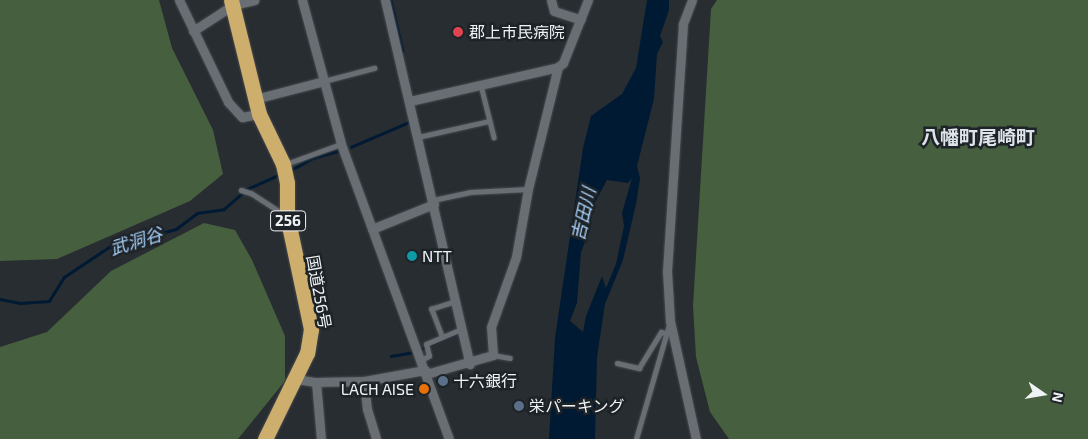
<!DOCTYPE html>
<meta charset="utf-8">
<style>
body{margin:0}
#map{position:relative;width:1088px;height:439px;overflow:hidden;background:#282d31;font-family:"Exo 2","Noto Sans JP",sans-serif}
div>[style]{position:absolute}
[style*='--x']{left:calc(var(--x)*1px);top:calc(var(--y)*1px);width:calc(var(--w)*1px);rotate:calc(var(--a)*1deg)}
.forest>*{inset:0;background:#465f3e}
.water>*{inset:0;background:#001a33}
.stream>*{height:2.5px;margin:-1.25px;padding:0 1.25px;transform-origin:1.25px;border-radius:1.25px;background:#001a33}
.roads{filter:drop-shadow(0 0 1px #474a4e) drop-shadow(0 0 1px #474a4e)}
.lane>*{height:4.5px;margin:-2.25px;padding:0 2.25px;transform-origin:2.25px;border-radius:2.25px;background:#686e73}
.street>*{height:9px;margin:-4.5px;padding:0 4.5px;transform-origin:4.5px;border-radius:4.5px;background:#686e73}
.highway>*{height:15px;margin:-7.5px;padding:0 7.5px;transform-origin:7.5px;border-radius:7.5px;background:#cdae6c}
.dots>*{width:14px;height:14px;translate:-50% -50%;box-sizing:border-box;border:2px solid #1e2327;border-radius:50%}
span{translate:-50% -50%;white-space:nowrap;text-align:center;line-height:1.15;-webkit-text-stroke:5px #1e2327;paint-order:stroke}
.shield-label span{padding:1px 4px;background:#1e2327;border:1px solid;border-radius:4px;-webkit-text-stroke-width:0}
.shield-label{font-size:15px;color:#f0f3f6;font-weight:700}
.poi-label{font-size:16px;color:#f0f3f6}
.left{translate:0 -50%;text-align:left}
.right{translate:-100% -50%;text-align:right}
.street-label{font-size:16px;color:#f0f3f6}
.water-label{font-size:18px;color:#a8d0f9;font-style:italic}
.quarter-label{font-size:19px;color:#dee4eb;font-weight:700}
.north{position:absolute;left:1018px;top:369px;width:50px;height:50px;-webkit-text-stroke:4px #1e2327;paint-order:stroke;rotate:103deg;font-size:14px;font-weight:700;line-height:20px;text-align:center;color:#f0f3f6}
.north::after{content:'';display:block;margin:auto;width:18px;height:22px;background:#f0f3f6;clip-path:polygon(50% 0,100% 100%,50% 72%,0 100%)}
</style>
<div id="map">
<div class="forest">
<div style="clip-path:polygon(0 0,159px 0,172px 48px,213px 130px,223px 174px,190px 201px,57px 259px,0 261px)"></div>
<div style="clip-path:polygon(717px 0,1088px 0,1088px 439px,729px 439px,710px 412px,696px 357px,693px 306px,711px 9px)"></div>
<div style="clip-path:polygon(204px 223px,235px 230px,252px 260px,285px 336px,285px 381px,238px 439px,0 439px,0 347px,47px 332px,111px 271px)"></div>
</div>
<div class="water">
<div style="clip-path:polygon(evenodd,647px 0,669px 0,669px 10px,660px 36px,663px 42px,657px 54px,654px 99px,637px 166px,640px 178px,636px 204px,623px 260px,605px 304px,597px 357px,595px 439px,549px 439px,555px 338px,583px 148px,591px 116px,622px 94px,636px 68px,647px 0,632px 178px,622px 213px,624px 226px,616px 264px,606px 288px,602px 276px,586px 316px,583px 332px,570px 321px,577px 303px,581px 252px,590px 230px,591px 210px,607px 180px,628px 183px,632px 178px)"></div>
</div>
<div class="stream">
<div style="--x:391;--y:0;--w:52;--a:76.8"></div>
<div style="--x:351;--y:147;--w:63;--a:-23.3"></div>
<div style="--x:291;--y:170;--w:25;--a:-29"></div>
<div style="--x:313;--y:158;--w:25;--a:-16"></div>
<div style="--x:0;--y:299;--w:20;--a:11"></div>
<div style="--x:20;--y:303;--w:29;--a:-4"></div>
<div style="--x:49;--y:301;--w:28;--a:-58"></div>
<div style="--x:64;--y:277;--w:54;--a:-33.7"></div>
<div style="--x:109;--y:247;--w:69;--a:-15"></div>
<div style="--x:176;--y:229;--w:26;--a:-37"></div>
<div style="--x:197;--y:213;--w:27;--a:-8"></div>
<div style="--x:224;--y:209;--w:30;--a:-41"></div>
<div style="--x:247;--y:189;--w:34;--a:-24"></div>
<div style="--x:419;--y:350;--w:45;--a:-23.7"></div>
<div style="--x:391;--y:356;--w:23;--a:-10"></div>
</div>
<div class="roads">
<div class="lane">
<div style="--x:324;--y:81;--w:52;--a:-14.6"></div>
<div style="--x:481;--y:85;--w:54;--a:76"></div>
<div style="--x:418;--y:137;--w:73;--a:-12.7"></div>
<div style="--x:286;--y:164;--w:59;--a:-20"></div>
<div style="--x:241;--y:190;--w:10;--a:17"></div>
<div style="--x:251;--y:193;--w:38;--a:33"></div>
<div style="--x:433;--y:200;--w:38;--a:-12"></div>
<div style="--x:470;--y:192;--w:58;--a:-3"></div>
<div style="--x:442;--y:337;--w:30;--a:-111"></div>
<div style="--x:431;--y:309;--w:25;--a:-18"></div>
<div style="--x:493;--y:355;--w:17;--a:10"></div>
<div style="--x:421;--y:360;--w:9;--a:-27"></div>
<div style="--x:429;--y:356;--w:12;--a:-104"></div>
<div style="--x:426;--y:344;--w:38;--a:-23"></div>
<div style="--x:617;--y:363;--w:23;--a:13"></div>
<div style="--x:639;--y:368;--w:42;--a:-58.6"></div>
<div style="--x:661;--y:332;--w:6;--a:18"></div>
<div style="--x:636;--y:439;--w:119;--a:-73.9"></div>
</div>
<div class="street">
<div style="--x:179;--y:0;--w:113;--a:64.3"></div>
<div style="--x:228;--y:102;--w:21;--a:47"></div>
<div style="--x:242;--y:117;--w:17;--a:-10"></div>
<div style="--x:302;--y:0;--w:149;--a:74.8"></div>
<div style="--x:341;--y:144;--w:314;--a:69.9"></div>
<div style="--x:385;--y:0;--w:374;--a:76.9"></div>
<div style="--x:551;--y:0;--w:11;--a:75"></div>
<div style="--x:554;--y:11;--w:28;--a:18"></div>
<div style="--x:692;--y:0;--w:26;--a:111"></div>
<div style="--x:683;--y:24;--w:248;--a:93.7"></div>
<div style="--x:667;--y:271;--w:50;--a:86.6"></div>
<div style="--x:670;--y:321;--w:121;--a:77.6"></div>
<div style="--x:193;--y:31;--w:48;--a:-33"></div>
<div style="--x:233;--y:5;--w:22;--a:-13"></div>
<div style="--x:255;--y:99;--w:71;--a:-14.6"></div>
<div style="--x:410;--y:101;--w:152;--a:-12.9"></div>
<div style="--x:372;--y:229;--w:67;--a:-22"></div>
<div style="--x:426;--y:374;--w:70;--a:-15.8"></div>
<div style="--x:493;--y:355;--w:28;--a:-94"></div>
<div style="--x:491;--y:327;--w:74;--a:-70.3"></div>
<div style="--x:516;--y:257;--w:69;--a:-80"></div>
<div style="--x:528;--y:189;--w:126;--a:-76.2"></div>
<div style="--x:558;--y:67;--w:6;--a:-39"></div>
<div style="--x:563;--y:63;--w:68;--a:-68.4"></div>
<div style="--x:296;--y:379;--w:20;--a:9"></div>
<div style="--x:316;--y:382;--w:48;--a:-1.2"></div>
<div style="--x:364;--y:381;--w:62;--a:-10.2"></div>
<div style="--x:364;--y:381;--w:28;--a:84"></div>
<div style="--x:367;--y:409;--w:31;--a:73"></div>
<div style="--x:316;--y:382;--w:57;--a:85"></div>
</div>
<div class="highway">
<div style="--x:231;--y:0;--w:117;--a:76.2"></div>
<div style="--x:259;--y:114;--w:55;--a:64.4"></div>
<div style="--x:283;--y:164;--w:19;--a:78"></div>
<div style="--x:287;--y:183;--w:33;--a:90"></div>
<div style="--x:287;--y:216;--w:116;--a:78"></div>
<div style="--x:311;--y:329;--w:24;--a:99"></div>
<div style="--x:307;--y:353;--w:96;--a:116"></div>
</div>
</div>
<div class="dots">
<div style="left:458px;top:32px;background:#e0444e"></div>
<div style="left:412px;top:256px;background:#0f9aa8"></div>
<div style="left:443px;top:381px;background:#5c6f8a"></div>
<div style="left:424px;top:389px;background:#e8710a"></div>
<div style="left:519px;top:406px;background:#5c6f8a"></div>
</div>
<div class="shield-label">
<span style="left:288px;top:221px">256</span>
</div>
<div class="poi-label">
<span class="left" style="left:469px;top:32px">郡上市民病院</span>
<span class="left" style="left:422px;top:256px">NTT</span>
<span class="left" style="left:453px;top:381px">十六銀行</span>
<span class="right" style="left:414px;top:389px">LACH AISE</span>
<span class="left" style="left:529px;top:406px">栄パーキング</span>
</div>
<div class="street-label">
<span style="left:319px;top:292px;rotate:80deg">国道256号</span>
</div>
<div class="water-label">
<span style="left:583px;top:214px;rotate:-77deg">吉田川</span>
<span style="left:136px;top:241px;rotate:-17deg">武洞谷</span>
</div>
<div class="quarter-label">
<span style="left:978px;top:137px">八幡町尾崎町</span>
</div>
<div class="north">N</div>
</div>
